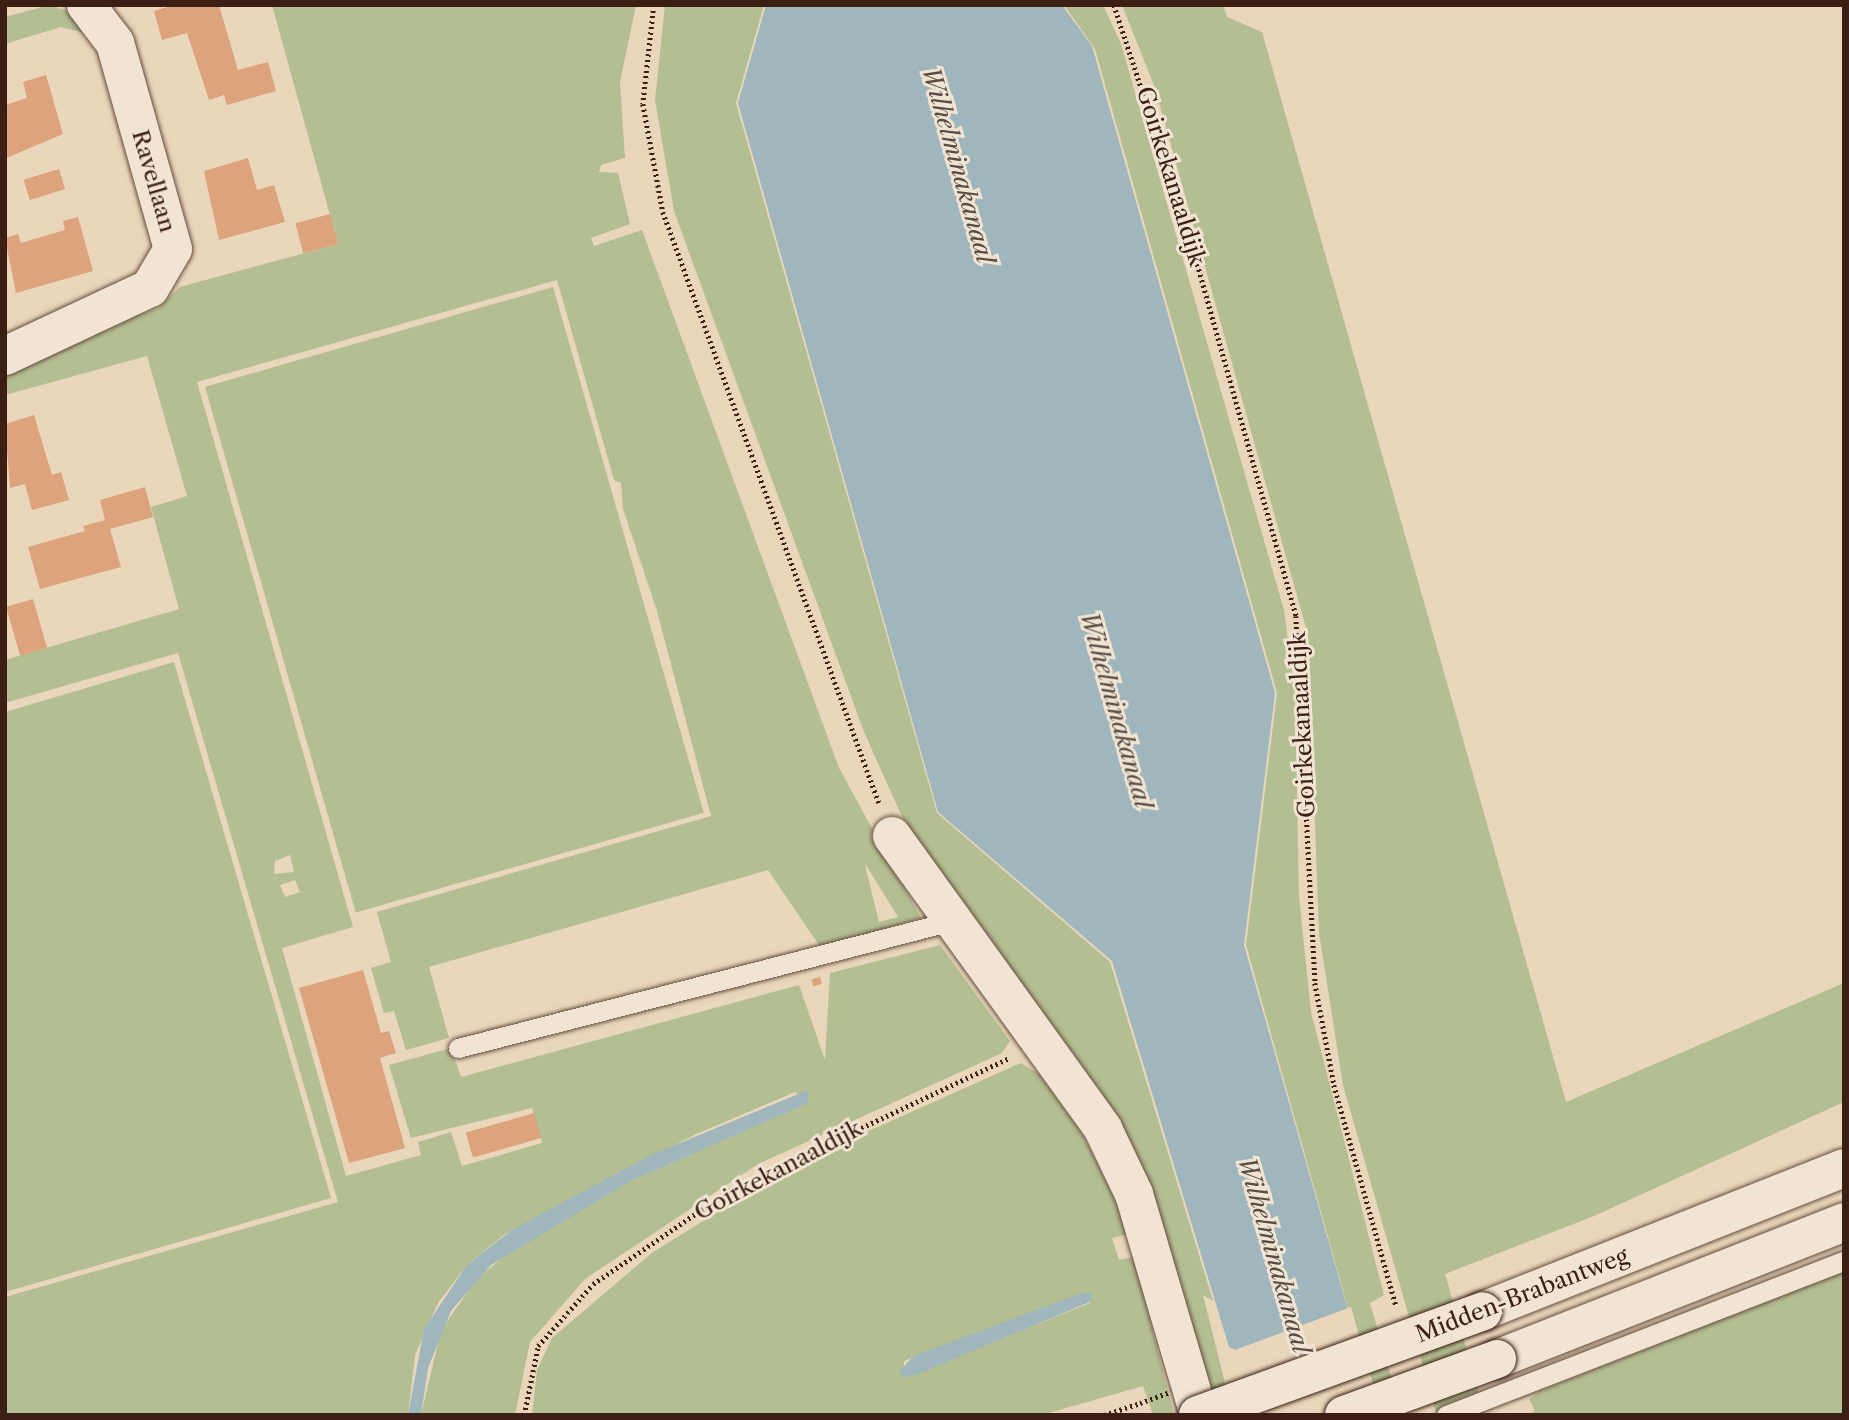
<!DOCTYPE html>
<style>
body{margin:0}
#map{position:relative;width:1849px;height:1420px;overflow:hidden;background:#e9d6bb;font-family:"Libre Caslon Text",serif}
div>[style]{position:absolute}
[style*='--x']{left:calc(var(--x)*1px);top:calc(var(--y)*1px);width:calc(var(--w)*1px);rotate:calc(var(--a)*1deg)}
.green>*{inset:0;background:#b3be92;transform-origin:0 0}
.water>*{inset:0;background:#9eb6bc}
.pier>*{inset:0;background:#e9d6bb}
.building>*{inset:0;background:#dca37d;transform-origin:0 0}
.path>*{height:4.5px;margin-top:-2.25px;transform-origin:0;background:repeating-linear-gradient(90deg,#3b1f15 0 2px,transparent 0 5.5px)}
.roads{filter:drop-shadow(0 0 2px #664d3e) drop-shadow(0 0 2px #664d3e)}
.service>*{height:19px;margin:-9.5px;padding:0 9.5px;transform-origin:9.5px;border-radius:9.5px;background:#f1e4d3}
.minor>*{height:38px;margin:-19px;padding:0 19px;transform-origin:19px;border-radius:19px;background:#f1e4d3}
.secondary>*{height:38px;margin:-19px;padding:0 19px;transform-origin:19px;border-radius:19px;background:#f1e4d3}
.path-bridge>*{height:4.5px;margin-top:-2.25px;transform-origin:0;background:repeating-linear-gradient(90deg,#3b1f15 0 2px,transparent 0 5.5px)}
.bridges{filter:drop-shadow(0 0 2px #3b1f15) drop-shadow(0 0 2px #3b1f15)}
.secondary-bridge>*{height:38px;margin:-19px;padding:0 19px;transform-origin:19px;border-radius:19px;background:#f1e4d3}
span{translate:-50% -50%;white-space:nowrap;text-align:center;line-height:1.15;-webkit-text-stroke:6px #f1e4d3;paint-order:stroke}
.street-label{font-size:23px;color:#3b1f15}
.water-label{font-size:24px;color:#594c47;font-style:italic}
.frame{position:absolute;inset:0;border:7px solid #3b1f15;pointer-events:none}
</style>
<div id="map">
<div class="green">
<div style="clip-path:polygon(50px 5px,67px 11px,85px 33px,61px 27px,5px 44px,5px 17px)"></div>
<div style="clip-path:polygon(evenodd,272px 5px,636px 5px,620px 82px,625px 158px,601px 165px,599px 172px,618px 173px,630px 224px,591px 238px,594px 246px,642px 230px,839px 768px,921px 918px,821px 948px,768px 870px,429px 967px,449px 1038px,406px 1050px,394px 1011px,384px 1013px,371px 968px,391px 962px,377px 912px,711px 816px,657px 611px,623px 509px,621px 483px,614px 480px,557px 280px,197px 382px,353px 927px,282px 948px,346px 1176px,421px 1155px,418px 1142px,451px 1132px,462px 1166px,542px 1143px,532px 1108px,411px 1138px,389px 1065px,451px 1048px,461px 1077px,799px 985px,825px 1060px,830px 973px,940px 945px,1010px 1041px,1002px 1053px,758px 1164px,585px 1279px,530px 1342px,515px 1415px,421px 1415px,441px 1330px,476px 1280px,510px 1251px,629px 1182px,809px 1102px,795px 1092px,694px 1135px,504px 1235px,467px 1265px,438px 1303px,415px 1355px,408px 1415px,5px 1415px,5px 1297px,338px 1202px,178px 653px,5px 703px,5px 660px,179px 609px,151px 507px,187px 496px,147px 356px,5px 395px,5px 357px,157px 309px,180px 287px,338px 244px,272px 5px,290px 855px,294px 872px,274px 874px,275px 861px,290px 855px,272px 5px,865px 865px,866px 865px,898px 917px,879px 922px,865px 865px,272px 5px,295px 880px,300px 892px,285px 897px,280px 885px,295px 880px)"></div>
<div style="clip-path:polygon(665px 5px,764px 5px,736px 103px,937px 813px,1110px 962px,1213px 1301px,1203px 1295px,1233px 1415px,1217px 1415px,1161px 1217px,907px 828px,864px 732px,674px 211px,655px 100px)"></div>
<div style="clip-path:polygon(1064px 5px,1103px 5px,1121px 44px,1284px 610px,1295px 694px,1299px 896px,1311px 1012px,1384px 1295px,1370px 1303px,1402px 1415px,1378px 1415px,1246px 945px,1277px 693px,1095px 49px)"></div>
<div style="clip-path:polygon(1122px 5px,1223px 5px,1227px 17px,1262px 32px,1566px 1102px,1844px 983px,1844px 1102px,1594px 1216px,1445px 1274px,1485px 1415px,1437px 1415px,1343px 1085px,1319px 933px,1308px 635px,1155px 88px)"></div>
<div style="left:553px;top:287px;width:547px;height:362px;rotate:74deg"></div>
<div style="clip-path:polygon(174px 662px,331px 1198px,5px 1292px,5px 712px)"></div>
<div style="clip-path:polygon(evenodd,1021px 1063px,1039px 1074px,1082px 1133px,1116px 1201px,1128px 1234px,1112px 1238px,1119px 1260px,1134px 1257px,1174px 1415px,1153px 1415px,1143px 1386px,1042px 1415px,532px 1415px,537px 1370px,552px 1338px,653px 1252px,797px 1163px,1021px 1063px,1090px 1293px,1090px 1303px,904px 1378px,904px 1361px,1090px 1293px)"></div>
<div style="clip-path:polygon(1844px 1271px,1844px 1415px,1526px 1415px,1535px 1411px,1529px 1399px,1537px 1393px,1509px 1403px)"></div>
</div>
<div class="water">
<div style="clip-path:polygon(766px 5px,1062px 5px,1092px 46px,1275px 693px,1244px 945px,1378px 1415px,1229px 1347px,1112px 961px,938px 812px,738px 103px)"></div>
<div style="clip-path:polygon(808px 1090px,808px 1103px,629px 1182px,491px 1265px,451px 1311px,428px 1368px,421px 1415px,408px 1415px,424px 1329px,467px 1265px,512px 1230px,651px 1155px)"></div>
<div style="clip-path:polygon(1082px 1293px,1091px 1293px,1092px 1301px,918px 1374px,904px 1378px,899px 1371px,914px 1356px)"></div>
</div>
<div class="pier">
<div style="clip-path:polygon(1351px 1307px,1382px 1415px,1251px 1415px,1232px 1351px)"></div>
</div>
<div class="building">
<div style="clip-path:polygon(174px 5px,219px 5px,238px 70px,268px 62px,276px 91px,227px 105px,224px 95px,209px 100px,187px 33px,162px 40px,154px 11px)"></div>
<div style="clip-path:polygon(46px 75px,63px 134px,6px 158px,5px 105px,27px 98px,23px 82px)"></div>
<div style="clip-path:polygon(248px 158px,257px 190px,274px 185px,285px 222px,219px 240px,204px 171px)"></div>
<div style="left:59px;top:169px;width:21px;height:37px;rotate:73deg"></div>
<div style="left:330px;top:214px;width:31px;height:36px;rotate:75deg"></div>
<div style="clip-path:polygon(78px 217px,93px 271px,16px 293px,5px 238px,18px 234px,21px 243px,65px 230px,63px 221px)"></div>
<div style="clip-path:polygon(34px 415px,52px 475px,61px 472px,69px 500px,32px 510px,25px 484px,10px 488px,5px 424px)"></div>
<div style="clip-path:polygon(145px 487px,153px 517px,110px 529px,121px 567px,40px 589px,28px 547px,85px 531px,83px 526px,105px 520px,100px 500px)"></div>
<div style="left:33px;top:599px;width:51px;height:28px;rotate:74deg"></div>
<div style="clip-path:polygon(363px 970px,381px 1033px,389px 1031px,396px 1053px,380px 1058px,405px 1148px,349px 1163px,299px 988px)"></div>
<div style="left:820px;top:977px;width:7px;height:9px;rotate:74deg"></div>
<div style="left:534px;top:1113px;width:26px;height:71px;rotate:74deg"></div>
</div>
<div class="path">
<div style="--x:654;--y:5;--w:100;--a:96.3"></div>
<div style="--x:643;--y:104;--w:110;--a:79.5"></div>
<div style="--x:663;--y:212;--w:629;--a:69.92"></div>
<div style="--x:1114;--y:5;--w:234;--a:71.8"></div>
<div style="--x:1187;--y:227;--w:404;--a:74.3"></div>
<div style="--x:1296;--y:616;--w:367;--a:87"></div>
<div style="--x:1315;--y:983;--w:104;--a:79.4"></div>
<div style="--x:1334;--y:1085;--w:230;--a:74.3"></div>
<div style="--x:524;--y:1415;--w:70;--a:-78.5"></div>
<div style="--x:538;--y:1346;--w:83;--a:-48.4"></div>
<div style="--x:593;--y:1284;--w:168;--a:-34.4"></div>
<div style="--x:732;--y:1189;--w:306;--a:-25.3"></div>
<div style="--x:1104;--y:1415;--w:38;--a:-18"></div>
</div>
<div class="roads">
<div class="service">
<div style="--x:458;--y:1048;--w:506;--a:-14.42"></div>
<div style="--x:1446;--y:1415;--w:427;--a:-21.2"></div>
</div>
<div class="minor">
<div style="--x:5;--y:356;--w:160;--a:-25.1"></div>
<div style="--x:150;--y:288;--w:45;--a:-59.5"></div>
<div style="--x:173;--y:249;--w:214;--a:-105.7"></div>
<div style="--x:115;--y:43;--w:48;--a:-127.3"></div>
<div style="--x:892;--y:836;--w:361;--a:54.2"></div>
<div style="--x:1103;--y:1129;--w:72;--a:64.5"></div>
<div style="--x:1134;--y:1194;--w:230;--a:73.6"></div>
</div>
<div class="secondary">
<div style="--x:1483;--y:1311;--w:388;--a:-21.6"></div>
<div style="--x:1497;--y:1359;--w:373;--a:-21.5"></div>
</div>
</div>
<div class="path-bridge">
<div style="--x:1140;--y:1403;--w:33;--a:-20"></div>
</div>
<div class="bridges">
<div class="secondary-bridge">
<div style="--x:1198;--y:1415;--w:303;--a:-20"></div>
<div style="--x:1344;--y:1415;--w:163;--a:-20.1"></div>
</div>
</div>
<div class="street-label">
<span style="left:1171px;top:176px;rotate:73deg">Goirkekanaaldijk</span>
<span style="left:154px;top:181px;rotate:74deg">Ravellaan</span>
<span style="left:1302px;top:725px;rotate:-93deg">Goirkekanaaldijk</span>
<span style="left:778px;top:1170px;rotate:-28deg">Goirkekanaaldijk</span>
<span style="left:1522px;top:1295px;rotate:-21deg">Midden-Brabantweg</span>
</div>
<div class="water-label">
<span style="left:958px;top:165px;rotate:74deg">Wilhelminakanaal</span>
<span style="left:1116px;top:710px;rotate:74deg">Wilhelminakanaal</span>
<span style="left:1274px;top:1255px;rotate:74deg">Wilhelminakanaal</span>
</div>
<div class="frame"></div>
</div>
